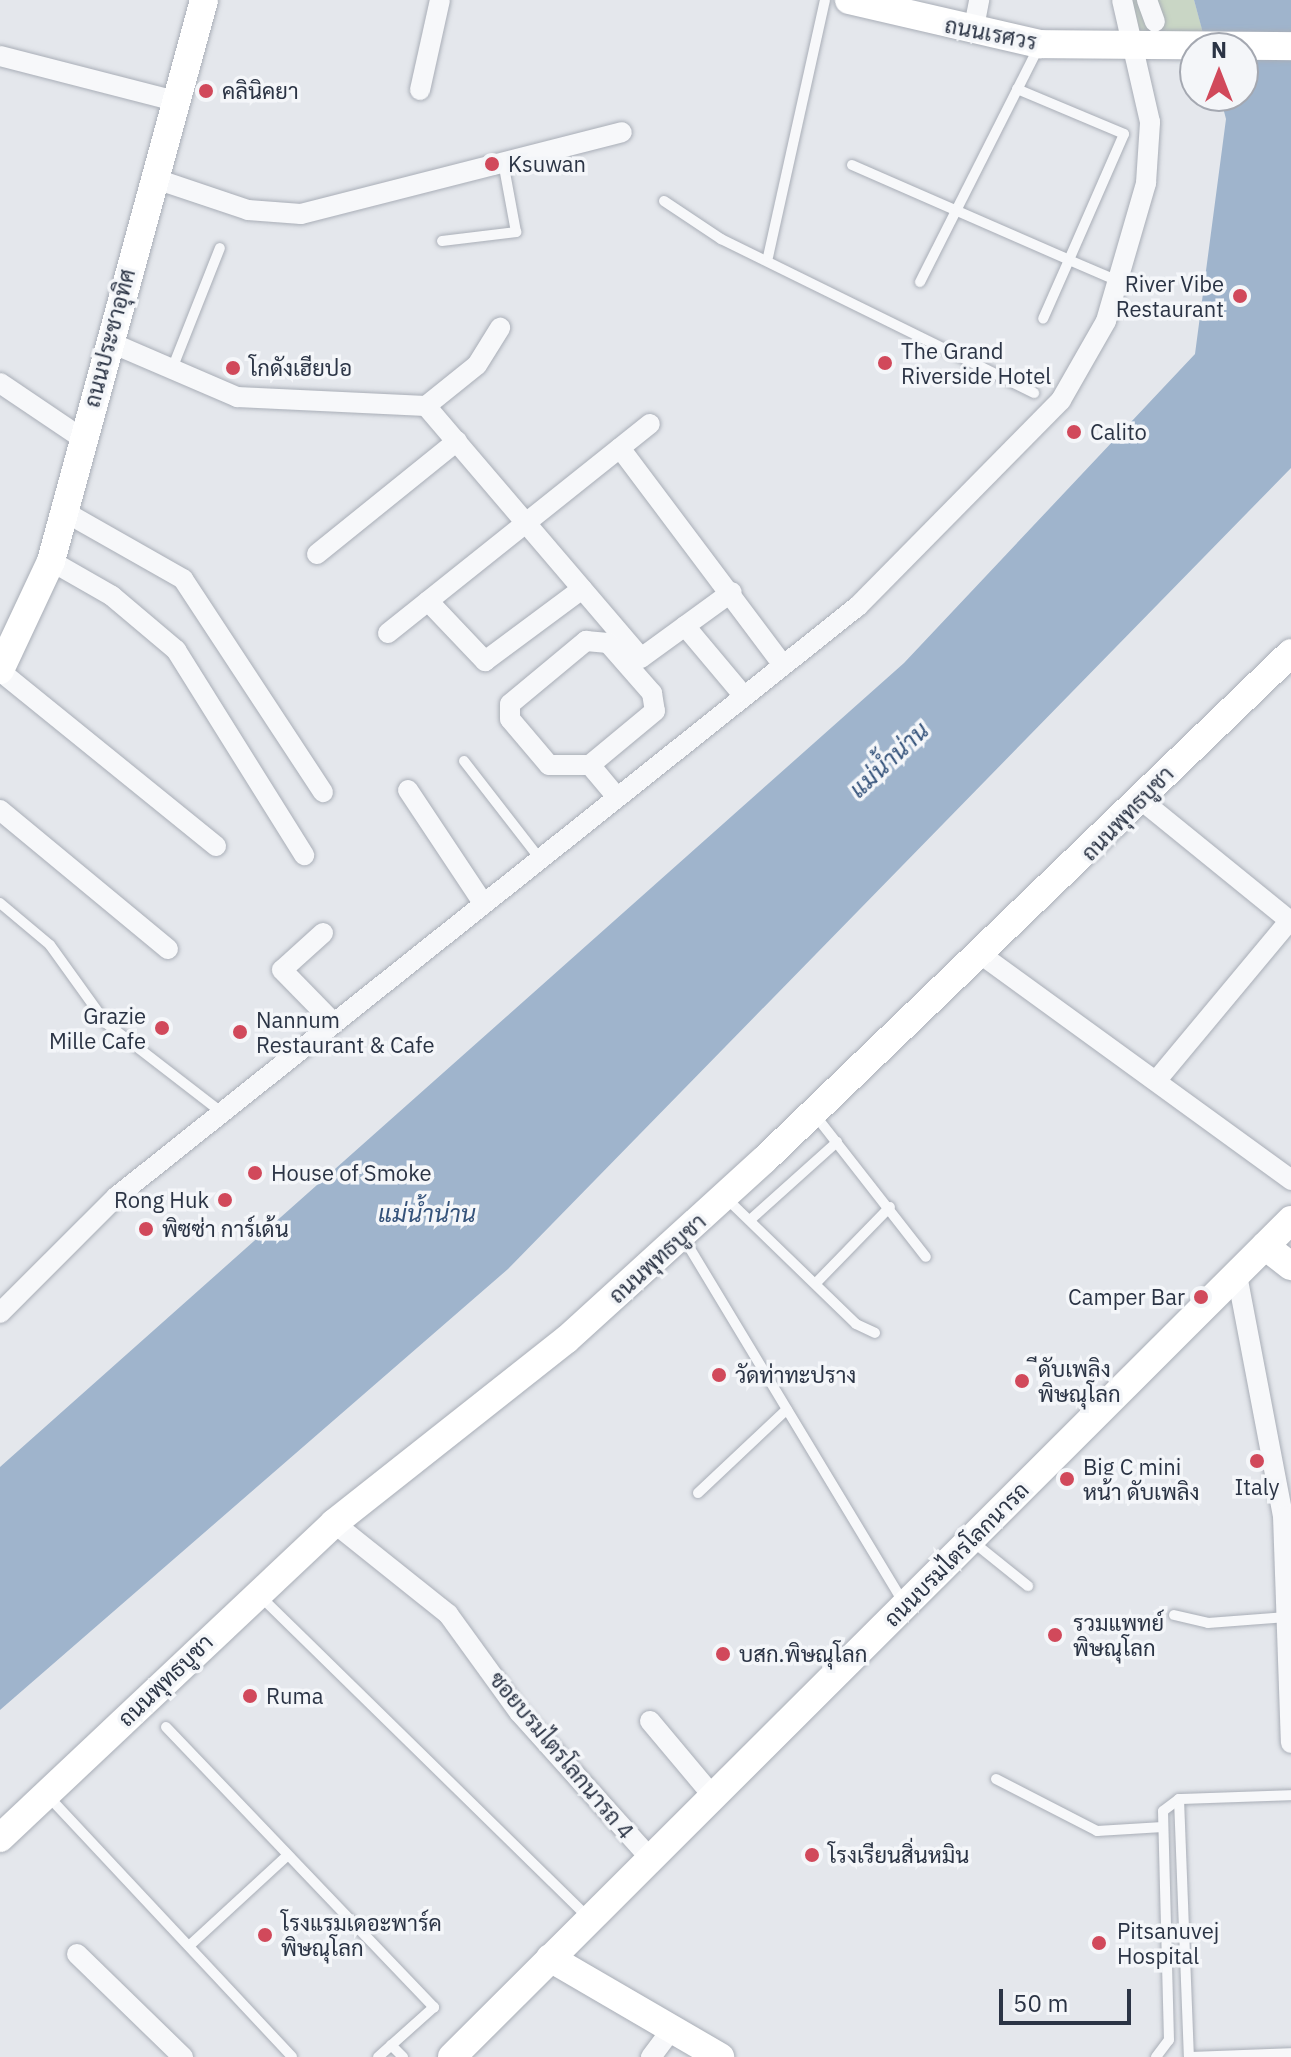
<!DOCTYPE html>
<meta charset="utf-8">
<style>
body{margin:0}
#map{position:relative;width:1291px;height:2057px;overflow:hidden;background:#e4e7ec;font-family:"IBM Plex Sans",Sarabun,sans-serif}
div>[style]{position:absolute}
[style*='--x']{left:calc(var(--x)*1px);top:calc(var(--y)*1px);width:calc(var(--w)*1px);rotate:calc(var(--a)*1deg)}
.green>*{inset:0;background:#c9d6c5}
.water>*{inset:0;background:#9fb4cc}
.roads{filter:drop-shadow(0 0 2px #a9aeb7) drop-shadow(0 0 2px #a9aeb7)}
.lane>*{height:10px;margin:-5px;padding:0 5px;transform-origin:5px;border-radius:5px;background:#f7f8fa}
.street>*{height:20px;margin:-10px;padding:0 10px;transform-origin:10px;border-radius:10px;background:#f7f8fa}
.secondary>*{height:28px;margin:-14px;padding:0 14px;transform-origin:14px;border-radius:14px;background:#fff}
.dots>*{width:22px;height:22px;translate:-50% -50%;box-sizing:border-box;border:4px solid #f4f6f9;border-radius:50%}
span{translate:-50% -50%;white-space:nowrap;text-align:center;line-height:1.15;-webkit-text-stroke:7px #f4f6f9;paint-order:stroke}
.street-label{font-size:22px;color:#2b3445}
.poi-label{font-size:22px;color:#2b3445}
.left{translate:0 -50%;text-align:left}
.right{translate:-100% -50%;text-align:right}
.water-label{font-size:24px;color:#34527a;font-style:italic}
.north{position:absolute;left:1179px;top:32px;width:80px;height:80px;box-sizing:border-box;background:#f4f6f9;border:2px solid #a4a8b1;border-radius:50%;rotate:0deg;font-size:22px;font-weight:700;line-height:32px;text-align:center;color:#2b3445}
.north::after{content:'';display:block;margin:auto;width:28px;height:36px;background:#d1495b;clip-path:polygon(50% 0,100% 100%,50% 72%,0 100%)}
.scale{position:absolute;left:999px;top:1989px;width:132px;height:36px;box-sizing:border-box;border:4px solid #2b3445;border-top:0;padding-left:10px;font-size:24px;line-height:28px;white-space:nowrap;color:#2b3445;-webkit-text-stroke:6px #f4f6f9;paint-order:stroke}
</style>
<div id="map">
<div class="green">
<div style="clip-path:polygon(1122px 0,1194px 0,1204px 36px,1136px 45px)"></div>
</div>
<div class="water">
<div style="clip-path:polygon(1194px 0,1291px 0,1291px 468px,508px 1269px,0 1710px,0 1467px,904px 663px,1195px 354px,1226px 119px,1220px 96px,1243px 96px,1243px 48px,1207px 48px)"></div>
</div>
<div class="roads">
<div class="lane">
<div style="--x:1017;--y:89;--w:116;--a:22.8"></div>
<div style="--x:1124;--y:134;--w:137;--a:113.6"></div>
<div style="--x:1069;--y:260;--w:53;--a:23.2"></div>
<div style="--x:852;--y:165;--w:237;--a:23.6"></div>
<div style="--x:1069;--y:260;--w:64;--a:113.8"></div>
<div style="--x:664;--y:201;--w:69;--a:33.7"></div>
<div style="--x:721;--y:239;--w:349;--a:26.2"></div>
<div style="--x:442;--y:241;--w:75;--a:-6.9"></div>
<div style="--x:516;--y:232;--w:71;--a:-100.5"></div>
<div style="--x:768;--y:257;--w:263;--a:-77.5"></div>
<div style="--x:920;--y:282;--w:267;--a:-63.2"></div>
<div style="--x:172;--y:369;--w:130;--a:-68.4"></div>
<div style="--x:464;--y:761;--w:119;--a:52.2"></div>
<div style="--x:0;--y:903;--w:65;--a:40"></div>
<div style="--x:50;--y:945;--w:96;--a:54.3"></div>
<div style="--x:106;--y:1023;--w:145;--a:37.7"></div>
<div style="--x:815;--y:1115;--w:180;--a:52"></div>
<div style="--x:726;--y:1198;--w:181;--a:44.1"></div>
<div style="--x:856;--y:1324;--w:21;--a:25"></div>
<div style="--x:750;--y:1220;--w:117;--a:-41.9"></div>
<div style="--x:683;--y:1237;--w:428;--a:58.9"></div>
<div style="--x:816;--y:1283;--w:106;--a:-45.8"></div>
<div style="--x:698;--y:1493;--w:122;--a:-43.3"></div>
<div style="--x:972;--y:1541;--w:72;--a:38.8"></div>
<div style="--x:260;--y:1596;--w:460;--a:44.4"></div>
<div style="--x:1174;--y:1615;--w:35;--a:13"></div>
<div style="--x:1208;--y:1623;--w:79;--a:-4.3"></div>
<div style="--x:166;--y:1727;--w:388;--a:46.3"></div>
<div style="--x:434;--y:2007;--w:75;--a:138.2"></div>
<div style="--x:996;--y:1779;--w:114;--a:27.2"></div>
<div style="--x:1097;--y:1831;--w:66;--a:-3.5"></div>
<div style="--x:48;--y:1796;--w:357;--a:46.9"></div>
<div style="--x:1179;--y:1799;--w:257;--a:87.8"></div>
<div style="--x:189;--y:1946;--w:134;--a:-42.6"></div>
<div style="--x:391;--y:2045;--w:17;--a:45"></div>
<div style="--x:1156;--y:2057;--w:21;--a:-53"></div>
<div style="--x:1169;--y:2040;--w:229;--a:-91.5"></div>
<div style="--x:1163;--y:1811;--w:20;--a:-37"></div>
<div style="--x:1179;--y:1799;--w:112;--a:-2"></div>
<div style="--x:1189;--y:2057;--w:102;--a:-2.2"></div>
</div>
<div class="street">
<div style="--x:1147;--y:0;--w:23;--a:70"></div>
<div style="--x:973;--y:32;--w:33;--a:-79"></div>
<div style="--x:0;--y:56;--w:181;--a:14.4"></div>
<div style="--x:420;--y:90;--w:92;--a:-77.5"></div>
<div style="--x:153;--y:178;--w:100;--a:18.6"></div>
<div style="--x:248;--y:210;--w:53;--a:4.3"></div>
<div style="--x:301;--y:214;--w:331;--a:-14.3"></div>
<div style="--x:107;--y:341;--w:142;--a:23.3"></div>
<div style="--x:237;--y:397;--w:189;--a:2.7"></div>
<div style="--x:426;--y:406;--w:65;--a:-38.8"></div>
<div style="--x:477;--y:365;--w:44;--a:-58.1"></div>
<div style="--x:0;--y:383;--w:100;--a:34"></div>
<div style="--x:426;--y:406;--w:331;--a:49.5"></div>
<div style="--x:641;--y:658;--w:112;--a:-36"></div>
<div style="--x:620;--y:448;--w:271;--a:53.1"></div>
<div style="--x:65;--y:512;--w:136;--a:29.6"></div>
<div style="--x:183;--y:579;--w:255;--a:56.7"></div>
<div style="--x:317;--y:554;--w:180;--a:-38.9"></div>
<div style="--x:51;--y:561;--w:70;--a:29.8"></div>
<div style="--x:112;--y:596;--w:84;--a:40.2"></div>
<div style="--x:176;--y:650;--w:242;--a:58"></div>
<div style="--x:428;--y:601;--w:83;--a:46.5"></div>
<div style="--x:485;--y:661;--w:121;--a:-36.6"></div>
<div style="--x:685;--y:626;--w:90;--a:50"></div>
<div style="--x:388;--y:633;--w:335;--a:-38.6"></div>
<div style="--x:0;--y:671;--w:278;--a:39"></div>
<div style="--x:590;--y:765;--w:41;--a:180"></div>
<div style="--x:549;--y:765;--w:60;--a:-130.3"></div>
<div style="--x:510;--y:719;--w:15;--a:-90"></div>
<div style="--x:510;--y:704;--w:99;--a:-39.7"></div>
<div style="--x:586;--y:641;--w:22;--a:5"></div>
<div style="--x:608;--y:643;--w:67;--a:48.7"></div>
<div style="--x:652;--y:693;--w:18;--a:81"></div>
<div style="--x:655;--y:711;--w:85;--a:140.3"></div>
<div style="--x:590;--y:765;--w:38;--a:50"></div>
<div style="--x:408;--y:790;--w:132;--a:56.4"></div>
<div style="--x:1140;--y:799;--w:193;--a:39.1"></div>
<div style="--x:0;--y:810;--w:218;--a:39.6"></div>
<div style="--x:323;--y:933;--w:55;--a:137.9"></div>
<div style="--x:282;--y:970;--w:71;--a:45.6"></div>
<div style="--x:983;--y:956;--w:381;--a:36"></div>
<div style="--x:1156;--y:1081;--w:211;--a:-50.2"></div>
<div style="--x:1237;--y:1275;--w:245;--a:79.2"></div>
<div style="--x:1283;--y:1516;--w:227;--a:88"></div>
<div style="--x:0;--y:1313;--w:164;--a:-45"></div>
<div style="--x:116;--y:1197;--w:949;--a:-38.54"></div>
<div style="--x:858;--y:606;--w:289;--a:-45.4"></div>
<div style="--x:1061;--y:400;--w:91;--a:-60.3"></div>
<div style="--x:1106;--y:321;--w:144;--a:-73.8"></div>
<div style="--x:1146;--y:183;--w:61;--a:-86.2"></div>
<div style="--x:1150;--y:122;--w:125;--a:-102.9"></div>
<div style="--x:334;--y:1523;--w:146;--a:38.6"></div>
<div style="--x:448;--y:1614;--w:121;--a:54.1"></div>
<div style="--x:519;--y:1712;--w:196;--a:48.1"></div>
<div style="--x:650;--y:1721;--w:98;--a:50"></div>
<div style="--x:77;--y:1954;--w:148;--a:44.2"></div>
<div style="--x:651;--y:2057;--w:34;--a:-53"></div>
</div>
<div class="secondary">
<div style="--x:849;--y:0;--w:196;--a:13"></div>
<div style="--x:1040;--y:44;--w:251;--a:0.5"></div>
<div style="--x:0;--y:670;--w:120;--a:-64.9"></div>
<div style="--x:51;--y:561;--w:581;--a:-74.74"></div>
<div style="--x:1265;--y:1246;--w:33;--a:38"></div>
<div style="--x:0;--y:1838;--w:459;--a:-43.3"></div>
<div style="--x:334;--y:1523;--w:295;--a:-38.3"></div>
<div style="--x:566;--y:1340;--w:268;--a:-42.3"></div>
<div style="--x:764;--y:1160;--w:731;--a:-43.89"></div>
<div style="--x:550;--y:1958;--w:197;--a:30.2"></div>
<div style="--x:452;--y:2057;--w:1185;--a:-44.93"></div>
</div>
</div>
<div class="dots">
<div style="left:206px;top:91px;background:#d1495b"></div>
<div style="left:492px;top:164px;background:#d1495b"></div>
<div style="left:1240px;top:296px;background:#d1495b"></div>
<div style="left:885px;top:363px;background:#d1495b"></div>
<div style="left:233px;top:368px;background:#d1495b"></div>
<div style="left:1074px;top:432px;background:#d1495b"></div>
<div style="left:162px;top:1028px;background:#d1495b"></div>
<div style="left:240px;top:1032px;background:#d1495b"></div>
<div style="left:255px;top:1173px;background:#d1495b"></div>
<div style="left:225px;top:1200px;background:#d1495b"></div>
<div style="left:146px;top:1229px;background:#d1495b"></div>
<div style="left:1201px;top:1297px;background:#d1495b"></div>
<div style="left:719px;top:1375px;background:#d1495b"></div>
<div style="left:1022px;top:1381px;background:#d1495b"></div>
<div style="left:1257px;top:1461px;background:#d1495b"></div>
<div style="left:1067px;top:1479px;background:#d1495b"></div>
<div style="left:1055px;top:1635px;background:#d1495b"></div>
<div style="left:723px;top:1654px;background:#d1495b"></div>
<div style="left:250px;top:1696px;background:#d1495b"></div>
<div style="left:812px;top:1855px;background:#d1495b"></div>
<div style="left:265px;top:1935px;background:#d1495b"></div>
<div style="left:1099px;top:1943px;background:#d1495b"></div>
</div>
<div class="street-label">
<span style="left:991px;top:33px;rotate:11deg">ถนนเรศวร</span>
<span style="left:109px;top:338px;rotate:-75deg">ถนนประชาอุทิศ</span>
<span style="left:1127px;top:813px;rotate:-46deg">ถนนพุทธบูชา</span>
<span style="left:657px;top:1258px;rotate:-42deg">ถนนพุทธบูชา</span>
<span style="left:956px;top:1554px;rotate:-45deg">ถนนบรมไตรโลกนารถ</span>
<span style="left:165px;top:1680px;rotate:-44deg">ถนนพุทธบูชา</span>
<span style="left:562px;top:1755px;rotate:50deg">ซอยบรมไตรโลกนารถ 4</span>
</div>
<div class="poi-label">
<span class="left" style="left:222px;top:91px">คลินิคยา</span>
<span class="left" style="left:508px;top:164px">Ksuwan</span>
<span class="right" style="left:1224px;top:296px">River Vibe<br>Restaurant</span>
<span class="left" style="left:901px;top:363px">The Grand<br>Riverside Hotel</span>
<span class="left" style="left:249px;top:368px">โกดังเฮียปอ</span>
<span class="left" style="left:1090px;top:432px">Calito</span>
<span class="right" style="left:146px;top:1028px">Grazie<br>Mille Cafe</span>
<span class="left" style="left:256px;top:1032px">Nannum<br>Restaurant &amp; Cafe</span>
<span class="left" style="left:271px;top:1173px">House of Smoke</span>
<span class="right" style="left:209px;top:1200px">Rong Huk</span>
<span class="left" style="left:162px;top:1229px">พิซซ่า การ์เด้น</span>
<span class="right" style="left:1185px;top:1297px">Camper Bar</span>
<span class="left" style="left:1038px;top:1381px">ีดับเพลิง<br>พิษณุโลก</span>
<span class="left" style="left:735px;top:1375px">วัดท่าทะปราง</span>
<span class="left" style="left:1083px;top:1479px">Big C mini<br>หน้า ดับเพลิง</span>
<span style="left:1257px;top:1487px">Italy</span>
<span class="left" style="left:1073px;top:1635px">รวมแพทย์<br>พิษณุโลก</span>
<span class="left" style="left:739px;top:1654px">บสก.พิษณุโลก</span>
<span class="left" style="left:266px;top:1696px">Ruma</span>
<span class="left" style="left:828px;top:1855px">โรงเรียนสิ่นหมิน</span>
<span class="left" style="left:281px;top:1935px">โรงแรมเดอะพาร์ค<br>พิษณุโลก</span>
<span class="left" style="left:1117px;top:1943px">Pitsanuvej<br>Hospital</span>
</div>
<div class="water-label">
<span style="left:889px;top:760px;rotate:-43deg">แม่น้ำน่าน</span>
<span style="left:427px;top:1214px">แม่น้ำน่าน</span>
</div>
<div class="north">N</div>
<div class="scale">50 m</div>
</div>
